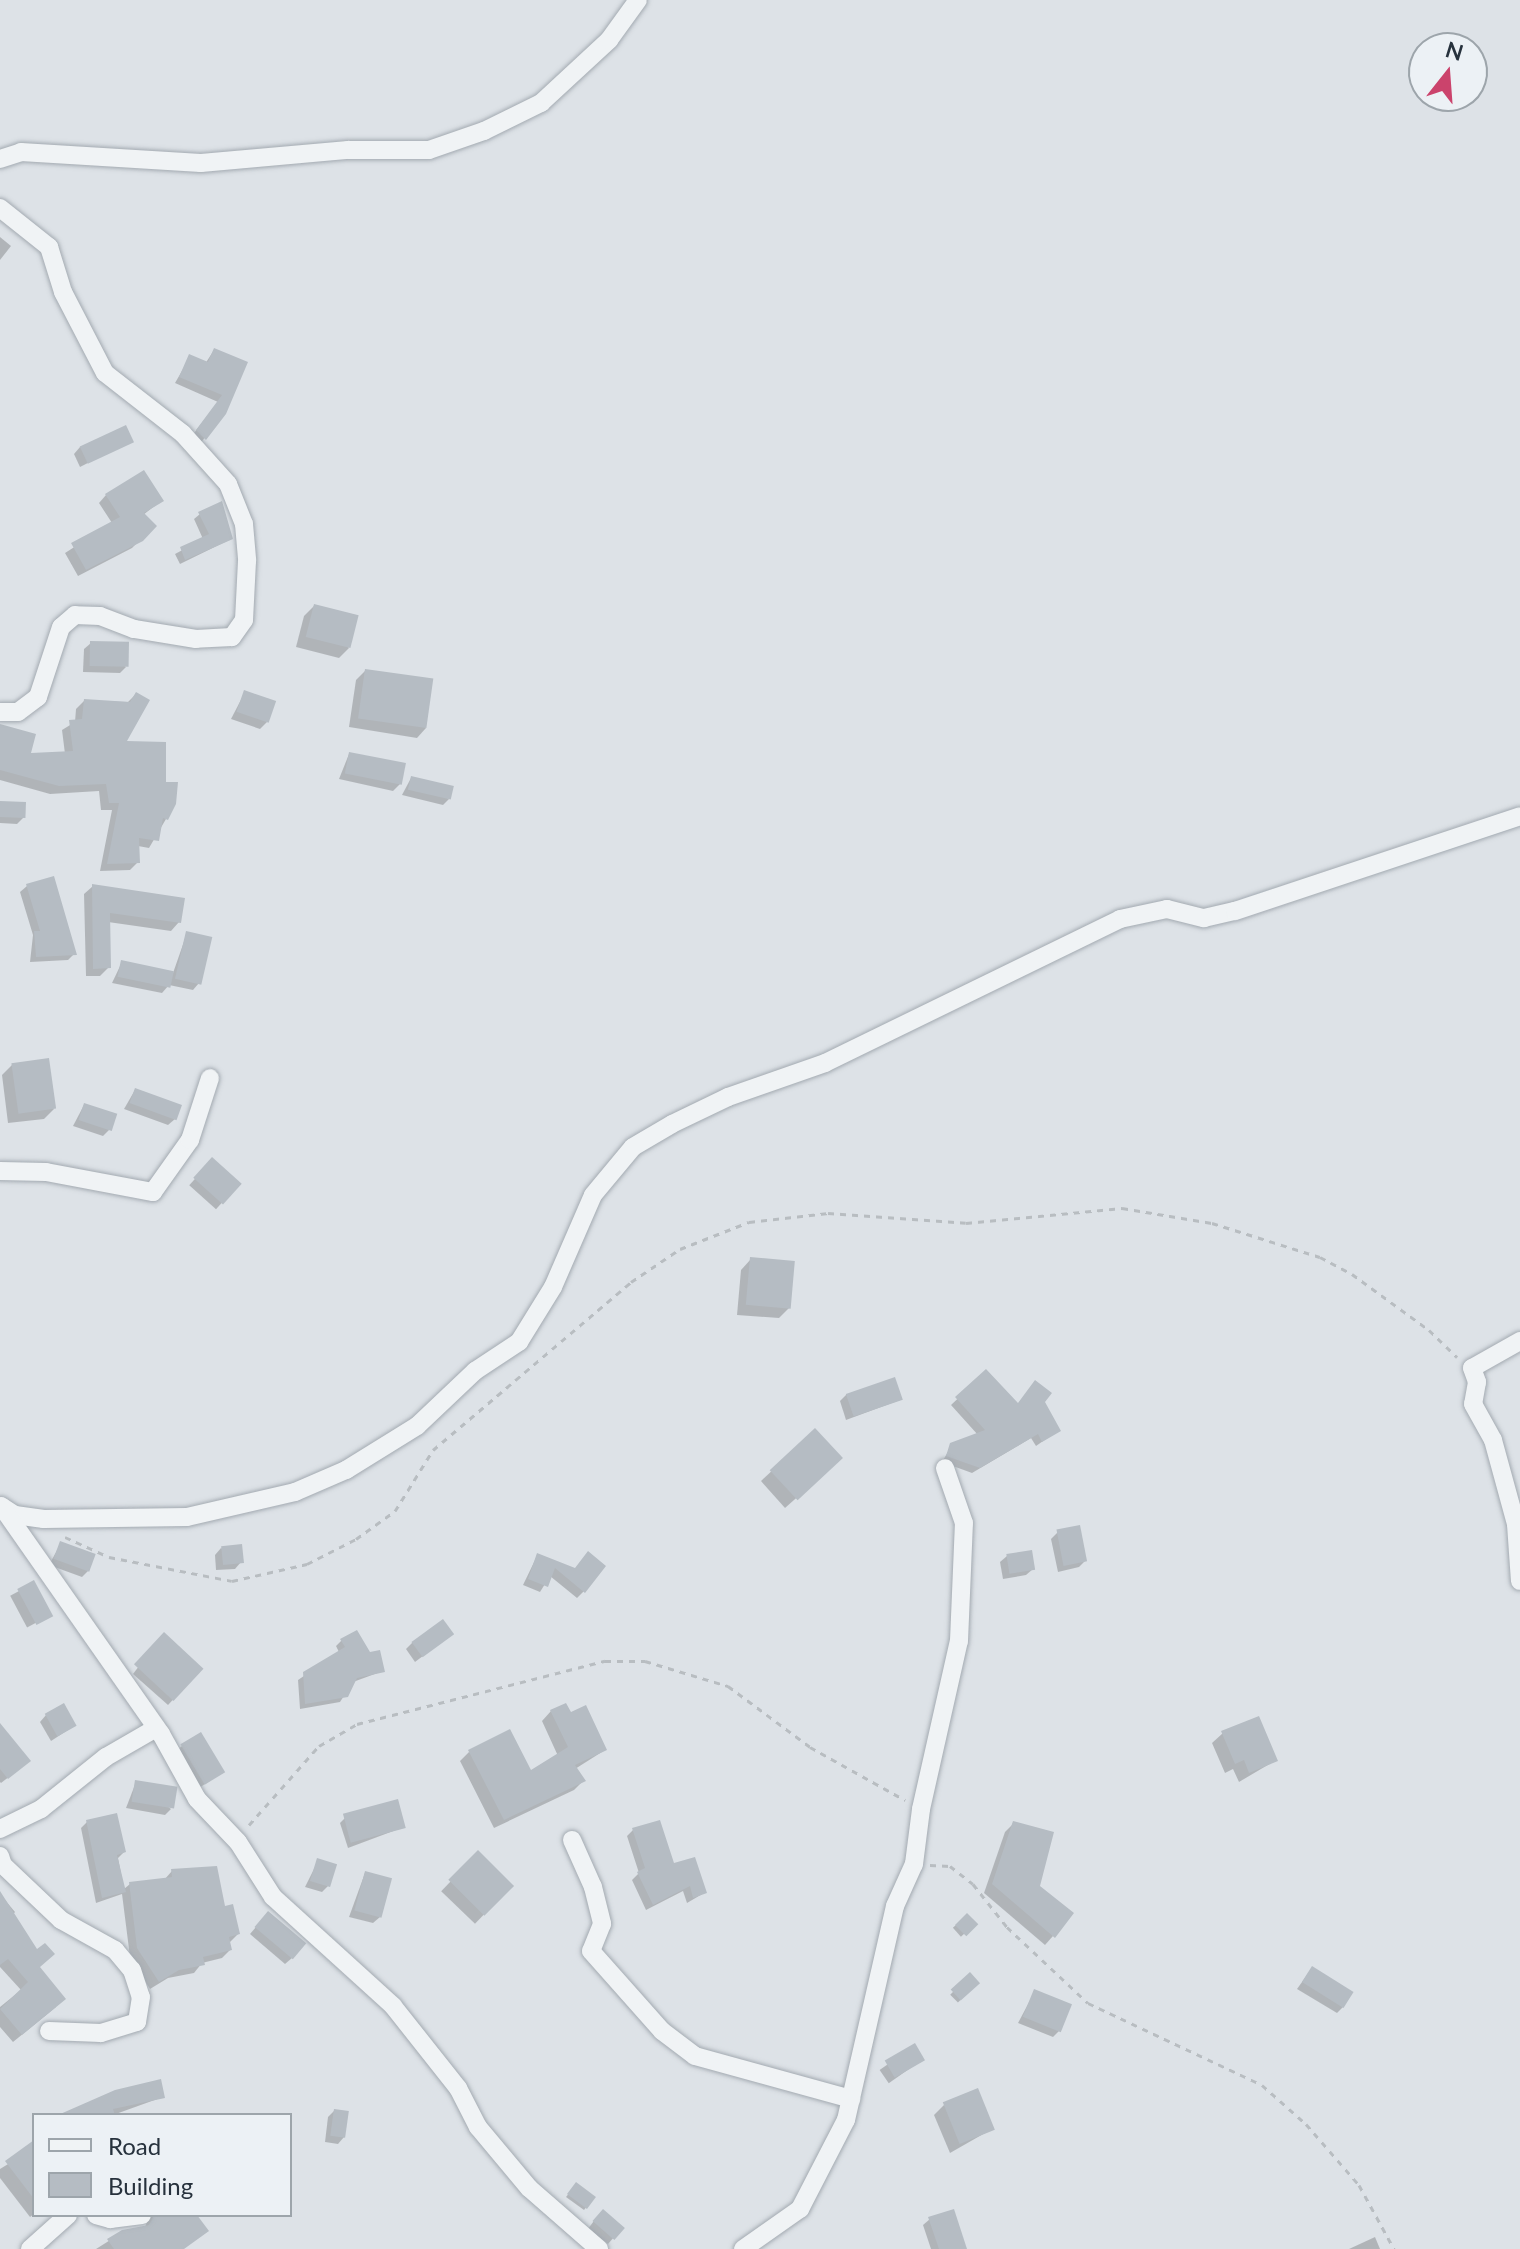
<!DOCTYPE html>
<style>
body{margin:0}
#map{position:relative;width:1520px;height:2249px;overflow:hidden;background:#dde2e7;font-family:Lato,sans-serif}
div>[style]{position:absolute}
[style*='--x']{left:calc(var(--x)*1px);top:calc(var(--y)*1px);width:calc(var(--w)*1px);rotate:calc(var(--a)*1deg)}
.shadow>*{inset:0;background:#0003;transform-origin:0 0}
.building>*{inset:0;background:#b5bcc3;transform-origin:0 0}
.path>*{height:3px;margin-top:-1.5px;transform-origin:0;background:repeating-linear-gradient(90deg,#b8bdc1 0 6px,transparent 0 12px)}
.roads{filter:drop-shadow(0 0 2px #a3aab1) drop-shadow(0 0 2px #a3aab1)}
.minor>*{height:18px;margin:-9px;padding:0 9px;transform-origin:9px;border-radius:9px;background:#f0f3f5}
span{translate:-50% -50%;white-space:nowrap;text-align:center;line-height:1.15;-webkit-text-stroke:8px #ecf1f5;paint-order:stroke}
.legend{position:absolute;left:32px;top:2113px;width:260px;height:104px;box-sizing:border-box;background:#ecf1f5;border:2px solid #9da5ab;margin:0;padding:10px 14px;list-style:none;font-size:24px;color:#27323d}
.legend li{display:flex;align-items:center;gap:16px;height:40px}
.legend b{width:40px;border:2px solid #9da5ab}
.north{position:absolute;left:1408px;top:32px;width:80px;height:80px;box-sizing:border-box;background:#ecf1f5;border:2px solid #9da5ab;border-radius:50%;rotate:17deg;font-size:22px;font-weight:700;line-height:32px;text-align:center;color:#27323d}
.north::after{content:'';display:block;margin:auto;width:28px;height:36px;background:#cb436c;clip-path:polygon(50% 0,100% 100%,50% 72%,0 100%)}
</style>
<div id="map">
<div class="shadow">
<div style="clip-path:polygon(0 237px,11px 246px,0 260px)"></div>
<div style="clip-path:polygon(214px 350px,245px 363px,224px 413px,199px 445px,191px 437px,218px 402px,175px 383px,190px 357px,205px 364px)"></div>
<div style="clip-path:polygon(131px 441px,80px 467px,74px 454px,80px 447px)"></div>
<div style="clip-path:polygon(106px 495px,161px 501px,143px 515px,154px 526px,132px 548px,78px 576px,65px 553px,112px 523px,99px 503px)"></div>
<div style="clip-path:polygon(200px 514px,231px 539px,180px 564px,175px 554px,203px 539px,194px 519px)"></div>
<div style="clip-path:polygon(314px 606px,349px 648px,339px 658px,296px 647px,304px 616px)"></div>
<div style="clip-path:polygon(91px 643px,126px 667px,120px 673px,83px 672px,84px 649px)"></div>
<div style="clip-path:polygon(365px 671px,426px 728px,417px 738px,349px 727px,356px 680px)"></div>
<div style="clip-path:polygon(245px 692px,267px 722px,260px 729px,231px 719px)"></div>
<div style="clip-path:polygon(136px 694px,124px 743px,166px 819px,149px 848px,138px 846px,138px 862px,130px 870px,100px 871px,112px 810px,101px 810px,99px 791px,50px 794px,0 780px,0 726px,28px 756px,65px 754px,62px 730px,75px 722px,76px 709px,84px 701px,128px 702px)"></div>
<div style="clip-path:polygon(349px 754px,400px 784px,393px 791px,339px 779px)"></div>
<div style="clip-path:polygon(411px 778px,449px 799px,443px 805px,402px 795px)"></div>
<div style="clip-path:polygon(0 803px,24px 817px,17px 824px,0 823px)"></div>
<div style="clip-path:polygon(27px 886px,74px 954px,68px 960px,30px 962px,33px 935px,20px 892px)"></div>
<div style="clip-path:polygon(93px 886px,179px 922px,171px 931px,108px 922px,108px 968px,100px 976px,86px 976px,84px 894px)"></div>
<div style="clip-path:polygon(187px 933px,199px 983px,193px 990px,169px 985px,162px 993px,112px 983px,122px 962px,173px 973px)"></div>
<div style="clip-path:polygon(12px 1065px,54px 1109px,44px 1119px,8px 1123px,2px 1075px)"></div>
<div style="clip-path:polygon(135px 1090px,175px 1119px,168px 1125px,124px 1109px)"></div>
<div style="clip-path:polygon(84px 1105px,110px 1129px,103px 1136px,73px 1126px)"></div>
<div style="left:212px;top:1160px;width:36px;height:34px;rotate:42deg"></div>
<div style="clip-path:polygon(751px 1259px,789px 1308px,779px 1318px,737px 1315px,741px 1270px)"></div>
<div style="clip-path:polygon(986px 1372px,1017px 1406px,1042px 1402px,1059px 1430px,1036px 1446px,1031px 1438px,972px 1473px,942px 1462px,952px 1445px,978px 1435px,951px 1405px)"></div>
<div style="clip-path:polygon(847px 1394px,900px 1400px,846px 1420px,840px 1401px)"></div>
<div style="clip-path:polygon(815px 1431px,830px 1468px,785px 1508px,761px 1481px)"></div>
<div style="clip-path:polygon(1058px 1532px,1085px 1561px,1079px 1567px,1058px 1572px,1051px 1539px)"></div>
<div style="clip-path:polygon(61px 1543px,88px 1571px,82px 1577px,49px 1565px)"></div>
<div style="clip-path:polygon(221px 1548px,241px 1562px,235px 1569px,216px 1570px,215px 1555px)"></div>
<div style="clip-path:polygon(537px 1556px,575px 1570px,584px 1591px,577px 1598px,550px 1576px,540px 1592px,523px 1585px)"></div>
<div style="clip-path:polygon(1007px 1556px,1033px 1569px,1026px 1575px,1003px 1579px,1000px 1562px)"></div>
<div style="left:34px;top:1583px;width:36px;height:27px;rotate:62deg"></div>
<div style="clip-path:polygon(452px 1634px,415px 1662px,406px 1649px,412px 1643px)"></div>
<div style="clip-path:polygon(342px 1640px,383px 1671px,353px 1682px,340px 1702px,300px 1709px,298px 1680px,339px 1652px,336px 1646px)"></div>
<div style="clip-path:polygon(158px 1641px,202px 1669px,168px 1705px,133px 1674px)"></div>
<div style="clip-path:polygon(551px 1711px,605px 1750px,575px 1769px,583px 1781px,574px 1790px,494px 1828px,460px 1761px,469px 1752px,530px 1773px,558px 1756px,542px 1721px)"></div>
<div style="clip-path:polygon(46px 1715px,74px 1726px,51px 1741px,40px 1722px)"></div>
<div style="clip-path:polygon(0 1726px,23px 1766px,1px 1783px,0 1782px)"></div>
<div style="clip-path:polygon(1223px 1733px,1276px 1760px,1239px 1782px,1233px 1769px,1225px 1773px,1212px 1743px)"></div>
<div style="clip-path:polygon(182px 1746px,223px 1772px,196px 1790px,175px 1752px)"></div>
<div style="clip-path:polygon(136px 1782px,171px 1809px,165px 1815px,126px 1808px)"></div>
<div style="clip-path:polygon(345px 1818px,404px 1827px,348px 1848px,340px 1823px)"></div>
<div style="clip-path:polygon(87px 1822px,124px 1852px,118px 1858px,124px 1889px,130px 1884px,164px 1880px,172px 1871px,223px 1908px,238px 1934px,229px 1943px,230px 1950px,222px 1958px,202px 1963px,194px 1973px,168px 1978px,150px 1989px,130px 1957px,122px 1894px,96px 1903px,81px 1828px)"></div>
<div style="clip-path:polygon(1014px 1823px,1053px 1936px,1045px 1945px,984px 1893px,1005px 1832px)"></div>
<div style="clip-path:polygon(633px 1830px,673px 1866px,704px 1893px,687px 1903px,683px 1891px,646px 1910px,632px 1880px,639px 1873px,627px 1836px)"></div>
<div style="left:478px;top:1853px;width:47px;height:53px;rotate:44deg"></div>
<div style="clip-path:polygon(318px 1861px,329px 1885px,322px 1892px,305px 1887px)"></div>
<div style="clip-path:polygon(365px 1873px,380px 1917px,373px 1923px,349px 1917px)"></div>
<div style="clip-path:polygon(0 1894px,15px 1912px,11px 1917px,56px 2007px,13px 2042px,0 2027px,0 2007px,21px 1990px,0 1967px)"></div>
<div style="left:967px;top:1915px;width:12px;height:19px;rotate:48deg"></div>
<div style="clip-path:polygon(262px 1920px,292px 1958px,285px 1964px,250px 1934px)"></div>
<div style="clip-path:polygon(1312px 1968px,1343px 2007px,1337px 2013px,1297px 1989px)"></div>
<div style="left:970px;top:1975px;width:11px;height:28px;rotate:45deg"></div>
<div style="clip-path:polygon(1035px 1991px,1059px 2031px,1053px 2037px,1018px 2023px)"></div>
<div style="left:914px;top:2046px;width:16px;height:42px;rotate:55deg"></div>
<div style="clip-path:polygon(163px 2097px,113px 2115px,78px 2115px)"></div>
<div style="clip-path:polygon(944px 2105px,992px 2129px,950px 2153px,934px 2115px)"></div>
<div style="clip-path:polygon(334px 2111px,344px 2137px,338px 2144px,325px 2142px,328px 2117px)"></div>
<div style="clip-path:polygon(34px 2148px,34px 2214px,30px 2217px,0 2178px,0 2169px)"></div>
<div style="clip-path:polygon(574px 2187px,594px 2197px,584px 2210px,566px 2197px)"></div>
<div style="clip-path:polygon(139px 2215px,196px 2215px,206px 2231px,183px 2249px,96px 2249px,123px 2232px,145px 2227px,147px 2222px)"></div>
<div style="clip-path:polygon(596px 2218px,622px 2228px,608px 2244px,588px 2229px)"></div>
<div style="clip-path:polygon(930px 2219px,965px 2249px,931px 2249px,923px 2225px)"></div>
<div style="clip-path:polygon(1375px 2237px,1380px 2249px,1349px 2249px)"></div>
</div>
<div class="building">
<div style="clip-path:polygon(214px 348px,248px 362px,226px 414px,206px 440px,196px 430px,222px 395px,179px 377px,189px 354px,208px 362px)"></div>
<div style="left:126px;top:425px;width:19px;height:51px;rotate:65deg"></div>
<div style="clip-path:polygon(144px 470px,164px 501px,144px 513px,157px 526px,143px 541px,86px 570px,71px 543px,120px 517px,105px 494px)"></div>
<div style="clip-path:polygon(222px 501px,233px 539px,185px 560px,180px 547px,209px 534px,198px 512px)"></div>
<div style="left:314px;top:604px;width:46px;height:34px;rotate:14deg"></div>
<div style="left:90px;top:641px;width:39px;height:25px;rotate:1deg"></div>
<div style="left:365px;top:669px;width:69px;height:50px;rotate:8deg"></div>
<div style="left:244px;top:690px;width:34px;height:23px;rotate:19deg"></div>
<div style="clip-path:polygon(136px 692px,150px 700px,127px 741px,166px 742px,166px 782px,178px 782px,176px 804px,168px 820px,163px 818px,159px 841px,139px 838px,140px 863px,107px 864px,119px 803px,109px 803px,106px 784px,59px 786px,0 770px,0 724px,36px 734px,31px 753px,73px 751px,69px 720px,82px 719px,84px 699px,130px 702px)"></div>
<div style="left:349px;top:752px;width:58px;height:22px;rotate:11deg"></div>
<div style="left:411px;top:776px;width:44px;height:14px;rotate:13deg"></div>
<div style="left:0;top:801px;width:26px;height:16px;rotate:2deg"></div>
<div style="clip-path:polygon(54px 876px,77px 955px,36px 957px,34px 931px,40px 931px,26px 884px)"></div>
<div style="clip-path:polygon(92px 884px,185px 898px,181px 923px,110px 913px,111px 968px,93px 969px)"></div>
<div style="left:186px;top:931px;width:27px;height:49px;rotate:13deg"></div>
<div style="left:121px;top:960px;width:54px;height:17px;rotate:12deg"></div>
<div style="left:49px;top:1058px;width:51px;height:38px;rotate:82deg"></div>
<div style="left:135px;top:1088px;width:50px;height:16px;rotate:20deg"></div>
<div style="left:84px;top:1103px;width:35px;height:18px;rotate:18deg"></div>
<div style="left:212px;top:1157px;width:40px;height:28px;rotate:42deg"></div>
<div style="left:750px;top:1257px;width:45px;height:48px;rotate:5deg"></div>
<div style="clip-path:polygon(986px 1369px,1018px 1403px,1035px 1380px,1052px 1393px,1045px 1402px,1061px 1431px,1042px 1442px,1038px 1434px,980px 1468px,946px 1456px,950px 1443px,985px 1430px,955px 1397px)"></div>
<div style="left:895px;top:1377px;width:24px;height:52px;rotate:71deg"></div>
<div style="left:815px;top:1428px;width:41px;height:62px;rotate:47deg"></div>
<div style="left:1080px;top:1525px;width:37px;height:24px;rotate:79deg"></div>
<div style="left:60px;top:1541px;width:38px;height:19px;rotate:20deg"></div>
<div style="left:242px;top:1544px;width:19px;height:21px;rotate:84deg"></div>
<div style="left:1032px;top:1550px;width:20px;height:26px;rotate:81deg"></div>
<div style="clip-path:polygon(588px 1551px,606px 1566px,585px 1593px,555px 1568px,548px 1587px,528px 1579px,537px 1553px,575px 1568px)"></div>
<div style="left:34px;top:1580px;width:41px;height:19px;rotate:62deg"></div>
<div style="left:443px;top:1619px;width:19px;height:39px;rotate:54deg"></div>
<div style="clip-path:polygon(357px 1630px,370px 1652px,380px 1650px,385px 1672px,357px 1678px,348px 1697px,305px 1704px,303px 1672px,345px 1647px,340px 1639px)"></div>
<div style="left:164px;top:1632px;width:54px;height:44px;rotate:43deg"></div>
<div style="left:64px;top:1703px;width:26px;height:22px;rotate:61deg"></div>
<div style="clip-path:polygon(566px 1703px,571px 1712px,586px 1705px,607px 1750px,575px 1765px,586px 1781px,504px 1820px,468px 1750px,510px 1729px,531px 1770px,568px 1747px,550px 1710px)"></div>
<div style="clip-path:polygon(1259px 1716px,1278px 1761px,1249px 1773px,1244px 1760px,1235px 1764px,1221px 1731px)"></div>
<div style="clip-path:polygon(0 1723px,31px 1761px,8px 1779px,0 1769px)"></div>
<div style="left:201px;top:1732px;width:47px;height:24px;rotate:59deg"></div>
<div style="left:135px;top:1780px;width:43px;height:22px;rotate:9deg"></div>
<div style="left:398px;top:1799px;width:30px;height:57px;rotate:75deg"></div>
<div style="clip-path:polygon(117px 1813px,126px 1852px,117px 1855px,126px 1892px,102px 1898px,86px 1820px)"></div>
<div style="clip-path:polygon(660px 1820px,674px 1863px,695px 1857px,707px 1893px,693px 1898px,690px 1886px,653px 1905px,637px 1872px,645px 1868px,632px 1828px)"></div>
<div style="clip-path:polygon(1013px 1821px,1054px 1832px,1040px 1886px,1074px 1913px,1055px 1938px,992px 1884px)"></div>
<div style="left:478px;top:1850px;width:51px;height:42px;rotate:45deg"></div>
<div style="left:317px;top:1858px;width:21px;height:24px;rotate:17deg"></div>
<div style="clip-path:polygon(217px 1866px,225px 1906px,233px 1904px,240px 1934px,229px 1937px,232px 1950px,203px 1957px,205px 1965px,179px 1970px,159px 1982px,137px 1948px,129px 1882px,172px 1877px,171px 1869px)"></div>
<div style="left:365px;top:1871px;width:28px;height:41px;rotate:15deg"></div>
<div style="clip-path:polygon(0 1891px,37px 1949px,45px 1943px,55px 1954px,40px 1967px,66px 1999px,22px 2035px,0 2009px,28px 1982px,8px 1959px,0 1965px)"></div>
<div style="left:268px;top:1911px;width:50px;height:21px;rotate:40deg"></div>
<div style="left:967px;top:1913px;width:16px;height:17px;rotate:45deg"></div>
<div style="left:1312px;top:1966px;width:49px;height:19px;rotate:32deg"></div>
<div style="left:970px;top:1972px;width:15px;height:26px;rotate:48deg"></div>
<div style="left:1034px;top:1989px;width:41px;height:30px;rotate:22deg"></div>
<div style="left:915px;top:2043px;width:20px;height:35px;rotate:60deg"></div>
<div style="clip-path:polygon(161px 2079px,165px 2098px,113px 2109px,115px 2115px,58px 2115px,115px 2090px)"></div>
<div style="left:978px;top:2088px;width:45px;height:38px;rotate:68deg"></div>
<div style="left:334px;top:2109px;width:15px;height:27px;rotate:8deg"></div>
<div style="clip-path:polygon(34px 2140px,34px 2199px,5px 2161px)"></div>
<div style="left:576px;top:2182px;width:25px;height:15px;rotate:37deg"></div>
<div style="left:603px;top:2209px;width:29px;height:16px;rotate:41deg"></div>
<div style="clip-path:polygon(954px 2209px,967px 2249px,939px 2249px,928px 2217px)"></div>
<div style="clip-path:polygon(154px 2215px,197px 2215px,209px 2231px,184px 2249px,114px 2249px,107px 2239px,122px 2230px,149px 2225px)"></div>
</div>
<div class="path">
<div style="--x:65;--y:1537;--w:48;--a:24.4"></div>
<div style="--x:109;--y:1557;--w:125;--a:11"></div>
<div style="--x:232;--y:1581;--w:77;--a:-12.8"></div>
<div style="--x:307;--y:1564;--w:55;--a:-27"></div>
<div style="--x:356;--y:1539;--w:48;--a:-35.7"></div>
<div style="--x:395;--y:1511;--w:72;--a:-58.1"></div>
<div style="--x:433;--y:1450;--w:260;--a:-40.3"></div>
<div style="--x:631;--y:1282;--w:59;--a:-34"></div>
<div style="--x:680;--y:1249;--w:74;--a:-21.4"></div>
<div style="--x:749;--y:1222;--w:80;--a:-6.5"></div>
<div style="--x:828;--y:1213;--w:138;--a:4.1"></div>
<div style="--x:966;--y:1223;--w:157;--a:-5.5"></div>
<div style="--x:1122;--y:1208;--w:91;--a:9.5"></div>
<div style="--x:1212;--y:1223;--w:113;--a:17.5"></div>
<div style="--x:1320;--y:1257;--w:36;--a:28"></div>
<div style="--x:1352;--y:1274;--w:95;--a:36"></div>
<div style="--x:1429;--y:1330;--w:39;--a:44"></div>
<div style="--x:249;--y:1825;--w:106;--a:-48.5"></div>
<div style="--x:319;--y:1746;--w:44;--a:-30.1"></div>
<div style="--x:357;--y:1724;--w:256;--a:-14.3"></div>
<div style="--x:605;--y:1661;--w:40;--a:0"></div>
<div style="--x:645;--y:1661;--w:87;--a:16.8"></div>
<div style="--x:728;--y:1686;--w:102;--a:36.6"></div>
<div style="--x:810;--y:1747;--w:109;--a:29.2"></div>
<div style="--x:930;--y:1865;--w:20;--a:3"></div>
<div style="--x:950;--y:1866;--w:29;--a:38"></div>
<div style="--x:973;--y:1884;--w:55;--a:51.7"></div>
<div style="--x:1007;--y:1927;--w:111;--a:43.2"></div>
<div style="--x:1088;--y:2003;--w:192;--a:25.2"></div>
<div style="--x:1262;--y:2085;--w:59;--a:41.6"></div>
<div style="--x:1306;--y:2124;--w:81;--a:49"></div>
<div style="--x:1359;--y:2185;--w:73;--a:61.3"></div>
</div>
<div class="roads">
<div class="minor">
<div style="--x:0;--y:159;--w:22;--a:-18"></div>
<div style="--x:21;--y:152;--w:180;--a:3.5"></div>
<div style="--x:201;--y:163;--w:148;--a:-5.1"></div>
<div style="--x:348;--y:150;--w:81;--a:0"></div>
<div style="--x:429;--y:150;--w:58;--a:-19.1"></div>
<div style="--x:484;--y:131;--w:64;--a:-26.2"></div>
<div style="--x:541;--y:103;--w:93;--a:-42.8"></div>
<div style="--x:609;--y:40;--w:49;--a:-54.1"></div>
<div style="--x:0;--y:208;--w:63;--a:38.5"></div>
<div style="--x:49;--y:247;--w:47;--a:72.7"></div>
<div style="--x:63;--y:292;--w:91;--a:62.6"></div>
<div style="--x:105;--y:373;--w:99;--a:38"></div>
<div style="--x:183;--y:434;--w:67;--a:48"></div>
<div style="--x:228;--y:484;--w:43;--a:68.2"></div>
<div style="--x:244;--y:524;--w:37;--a:85"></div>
<div style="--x:247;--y:561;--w:59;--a:92.9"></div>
<div style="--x:244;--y:620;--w:21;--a:125"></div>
<div style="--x:232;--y:637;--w:36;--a:177"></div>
<div style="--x:196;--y:639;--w:63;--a:-170.8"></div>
<div style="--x:134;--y:629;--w:36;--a:-159"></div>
<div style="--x:100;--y:616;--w:25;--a:-178"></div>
<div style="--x:75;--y:615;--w:18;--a:139"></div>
<div style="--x:61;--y:627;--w:74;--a:108.2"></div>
<div style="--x:38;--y:697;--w:25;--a:143"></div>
<div style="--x:18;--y:712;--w:18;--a:180"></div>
<div style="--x:0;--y:1171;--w:46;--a:1.2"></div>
<div style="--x:46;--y:1172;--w:109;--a:10.6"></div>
<div style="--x:153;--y:1192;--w:64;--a:-54.6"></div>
<div style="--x:190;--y:1140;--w:65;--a:-72.1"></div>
<div style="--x:1520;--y:1341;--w:55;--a:150.6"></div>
<div style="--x:1472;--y:1368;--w:15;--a:70"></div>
<div style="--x:1477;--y:1382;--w:22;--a:100"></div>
<div style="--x:1473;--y:1404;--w:41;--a:60.9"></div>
<div style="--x:1493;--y:1440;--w:87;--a:74.7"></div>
<div style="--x:1516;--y:1524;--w:57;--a:86"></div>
<div style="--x:1;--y:1506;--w:17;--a:33"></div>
<div style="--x:15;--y:1515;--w:29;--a:8"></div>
<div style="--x:44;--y:1519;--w:143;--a:-0.8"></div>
<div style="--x:187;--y:1517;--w:111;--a:-13"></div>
<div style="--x:295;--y:1492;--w:56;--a:-23.3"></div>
<div style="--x:346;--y:1470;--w:84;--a:-31.8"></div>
<div style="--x:417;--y:1426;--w:80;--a:-43.5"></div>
<div style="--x:475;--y:1371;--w:53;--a:-33.4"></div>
<div style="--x:519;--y:1342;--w:65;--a:-58.3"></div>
<div style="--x:553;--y:1287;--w:100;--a:-66.5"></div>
<div style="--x:593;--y:1195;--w:62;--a:-50.2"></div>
<div style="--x:633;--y:1147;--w:45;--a:-30.5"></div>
<div style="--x:672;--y:1124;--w:62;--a:-25.7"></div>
<div style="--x:728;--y:1097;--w:103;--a:-19.3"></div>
<div style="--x:825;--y:1063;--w:328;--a:-26"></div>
<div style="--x:1120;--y:919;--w:48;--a:-12"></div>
<div style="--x:1167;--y:909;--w:38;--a:14"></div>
<div style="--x:1204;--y:918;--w:32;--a:-13"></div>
<div style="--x:1235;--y:911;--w:300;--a:-18.4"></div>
<div style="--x:2;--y:1507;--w:277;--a:55"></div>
<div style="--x:161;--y:1734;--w:74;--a:61"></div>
<div style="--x:197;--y:1799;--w:59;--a:46.4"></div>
<div style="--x:238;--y:1842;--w:65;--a:57.5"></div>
<div style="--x:273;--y:1897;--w:162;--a:42.2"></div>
<div style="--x:393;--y:2006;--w:105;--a:51.6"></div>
<div style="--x:458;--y:2088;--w:44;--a:62.9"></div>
<div style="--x:478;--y:2127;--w:80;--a:50.1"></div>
<div style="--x:529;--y:2188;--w:93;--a:41.1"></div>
<div style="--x:0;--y:1829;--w:46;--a:-26"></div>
<div style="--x:41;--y:1809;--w:83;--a:-38.7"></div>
<div style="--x:106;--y:1757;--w:58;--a:-30.1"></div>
<div style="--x:572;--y:1840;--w:51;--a:65.9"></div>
<div style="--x:593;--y:1887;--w:38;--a:76"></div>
<div style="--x:602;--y:1924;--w:29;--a:112"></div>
<div style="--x:591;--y:1951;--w:107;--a:48.4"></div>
<div style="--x:662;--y:2031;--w:41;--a:37.1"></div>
<div style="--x:695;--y:2056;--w:162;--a:15.4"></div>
<div style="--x:0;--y:1856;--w:9;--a:72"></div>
<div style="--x:3;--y:1865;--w:80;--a:43.5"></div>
<div style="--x:61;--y:1920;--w:62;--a:29.1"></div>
<div style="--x:115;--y:1950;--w:26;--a:50"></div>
<div style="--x:132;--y:1970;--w:28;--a:72"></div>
<div style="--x:141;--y:1997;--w:25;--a:99"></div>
<div style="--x:137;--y:2022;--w:38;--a:163"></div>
<div style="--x:101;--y:2033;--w:52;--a:-177.8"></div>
<div style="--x:96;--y:2215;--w:15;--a:16"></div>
<div style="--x:110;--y:2219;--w:32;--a:-7"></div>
<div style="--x:30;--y:2249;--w:51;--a:-41.8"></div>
<div style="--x:743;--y:2249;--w:70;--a:-35.1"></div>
<div style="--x:800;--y:2209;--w:100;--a:-62.7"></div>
<div style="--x:846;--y:2120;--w:220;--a:-77.1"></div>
<div style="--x:895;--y:1906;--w:46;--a:-65.7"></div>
<div style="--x:914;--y:1864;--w:55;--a:-82.7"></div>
<div style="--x:921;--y:1809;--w:172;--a:-77.3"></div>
<div style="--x:959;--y:1641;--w:118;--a:-87.6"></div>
<div style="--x:964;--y:1523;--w:58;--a:-109.1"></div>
</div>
</div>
<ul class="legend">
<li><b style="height:10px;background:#f0f3f5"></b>Road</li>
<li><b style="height:22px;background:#b5bcc3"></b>Building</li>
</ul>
<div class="north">N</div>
</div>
